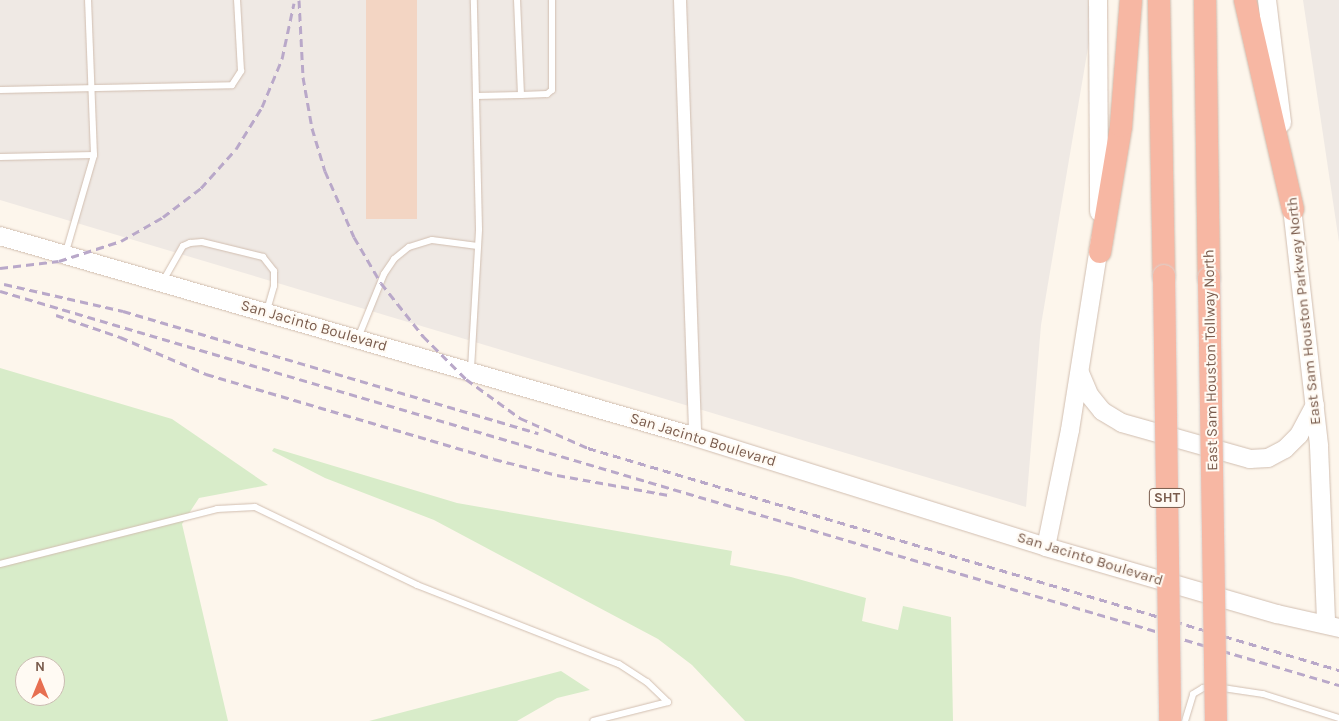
<!DOCTYPE html>
<style>
body{margin:0}
#map{position:relative;width:1339px;height:721px;overflow:hidden;background:#fdf6ec;font-family:Karla,sans-serif}
div>[style]{position:absolute}
[style*='--x']{left:calc(var(--x)*1px);top:calc(var(--y)*1px);width:calc(var(--w)*1px);rotate:calc(var(--a)*1deg)}
.industrial>*{inset:0;background:#efe9e4}
.green>*{inset:0;background:#d8ecc9}
.building>*{inset:0;background:#f3d5c3;transform-origin:0 0}
.roads{filter:drop-shadow(0 0 1px #d1beb0) drop-shadow(0 0 1px #d1beb0)}
.lane>*{height:6px;margin:-3px;padding:0 3px;transform-origin:3px;border-radius:3px;background:#fff}
.street>*{height:12px;margin:-6px;padding:0 6px;transform-origin:6px;border-radius:6px;background:#fff}
.secondary>*{height:18px;margin:-9px;padding:0 9px;transform-origin:9px;border-radius:9px;background:#fff}
.highway>*{height:22px;margin:-11px;padding:0 11px;transform-origin:11px;border-radius:11px;background:#f7b7a3}
.rail>*{height:3px;margin-top:-1.5px;transform-origin:0;background:repeating-linear-gradient(90deg,#b9a8c9 0 8px,transparent 0 13px)}
.bridges{filter:drop-shadow(0 0 1px #dad1cd) drop-shadow(0 0 1px #dad1cd)}
.highway-bridge>*{height:22px;margin:-11px;padding:0 11px;transform-origin:11px;border-radius:11px;background:#f7b7a3}
span{translate:-50% -50%;white-space:nowrap;text-align:center;line-height:1.15;-webkit-text-stroke:4px #fffaf3;paint-order:stroke}
.shield-label span{padding:1px 4px;background:#fffaf3;border:1px solid;border-radius:4px;-webkit-text-stroke-width:0}
.shield-label{font-size:14px;color:#7a5c4d;font-weight:700}
.street-label{font-size:15px;color:#7a5c4d}
.north{position:absolute;left:15px;top:656px;width:50px;height:50px;box-sizing:border-box;background:#fffaf3;border:1px solid #cabbb1;border-radius:50%;rotate:0deg;font-size:14px;font-weight:700;line-height:20px;text-align:center;color:#7a5c4d}
.north::after{content:'';display:block;margin:auto;width:18px;height:22px;background:#e76f51;clip-path:polygon(50% 0,100% 100%,50% 72%,0 100%)}
</style>
<div id="map">
<div class="industrial">
<div style="clip-path:polygon(0 0,1088px 0,1092px 24px,1041px 325px,1026px 507px,0 200px)"></div>
<div style="clip-path:polygon(1303px 0,1339px 0,1339px 242px)"></div>
</div>
<div class="green">
<div style="clip-path:polygon(evenodd,0 368px,172px 419px,268px 485px,199px 498px,182px 524px,228px 721px,0 721px,0 368px,25px 666px,55px 666px,55px 696px,25px 696px,25px 666px)"></div>
<div style="clip-path:polygon(274px 448px,457px 503px,732px 551px,730px 565px,791px 577px,866px 598px,862px 621px,898px 630px,903px 606px,951px 617px,953px 721px,745px 721px,692px 665px,658px 639px,434px 520px,325px 478px,272px 451px)"></div>
<div style="clip-path:polygon(561px 671px,590px 690px,557px 698px,517px 721px,369px 721px)"></div>
</div>
<div class="building">
<div style="left:366px;top:0;width:51px;height:219px"></div>
</div>
<div class="roads">
<div class="lane">
<div style="--x:0;--y:90;--w:232;--a:-1.2"></div>
<div style="--x:232;--y:85;--w:17;--a:-57"></div>
<div style="--x:241;--y:71;--w:71;--a:-93.2"></div>
<div style="--x:521;--y:95;--w:26;--a:-2"></div>
<div style="--x:547;--y:94;--w:6;--a:-39"></div>
<div style="--x:552;--y:90;--w:90;--a:-90"></div>
<div style="--x:476;--y:96;--w:45;--a:-1.3"></div>
<div style="--x:521;--y:95;--w:95;--a:-92.4"></div>
<div style="--x:0;--y:157;--w:94;--a:-1.2"></div>
<div style="--x:65;--y:255;--w:104;--a:-73.8"></div>
<div style="--x:94;--y:155;--w:155;--a:-92.2"></div>
<div style="--x:163;--y:281;--w:40;--a:-60.3"></div>
<div style="--x:183;--y:246;--w:8;--a:-23"></div>
<div style="--x:190;--y:243;--w:12;--a:-5"></div>
<div style="--x:202;--y:242;--w:63;--a:13.8"></div>
<div style="--x:263;--y:257;--w:18;--a:52"></div>
<div style="--x:274;--y:271;--w:15;--a:90"></div>
<div style="--x:274;--y:286;--w:26;--a:106"></div>
<div style="--x:358;--y:338;--w:69;--a:-67.9"></div>
<div style="--x:384;--y:274;--w:18;--a:-56"></div>
<div style="--x:394;--y:259;--w:19;--a:-39"></div>
<div style="--x:409;--y:247;--w:24;--a:-17"></div>
<div style="--x:432;--y:240;--w:46;--a:7.4"></div>
<div style="--x:471;--y:369;--w:140;--a:-86.7"></div>
<div style="--x:479;--y:229;--w:229;--a:-91.3"></div>
<div style="--x:0;--y:564;--w:224;--a:-14.2"></div>
<div style="--x:217;--y:509;--w:38;--a:-3"></div>
<div style="--x:255;--y:507;--w:180;--a:25.7"></div>
<div style="--x:417;--y:585;--w:217;--a:21.4"></div>
<div style="--x:619;--y:664;--w:33;--a:33"></div>
<div style="--x:647;--y:682;--w:29;--a:44"></div>
<div style="--x:668;--y:702;--w:77;--a:165.8"></div>
<div style="--x:1185;--y:721;--w:28;--a:-73"></div>
<div style="--x:1193;--y:694;--w:12;--a:-31"></div>
<div style="--x:1203;--y:688;--w:13;--a:-4"></div>
<div style="--x:1216;--y:687;--w:48;--a:8.5"></div>
<div style="--x:1263;--y:694;--w:80;--a:17.5"></div>
</div>
<div class="street">
<div style="--x:680;--y:0;--w:437;--a:88"></div>
</div>
<div class="secondary">
<div style="--x:1098;--y:0;--w:212;--a:89.7"></div>
<div style="--x:1267;--y:0;--w:124;--a:83"></div>
<div style="--x:1291;--y:199;--w:249;--a:83.5"></div>
<div style="--x:1319;--y:446;--w:178;--a:87.7"></div>
<div style="--x:0;--y:236;--w:717;--a:16.11"></div>
<div style="--x:689;--y:435;--w:374;--a:17.4"></div>
<div style="--x:1046;--y:547;--w:241;--a:16.2"></div>
<div style="--x:1277;--y:614;--w:64;--a:12.7"></div>
<div style="--x:1080;--y:373;--w:25;--a:67"></div>
<div style="--x:1090;--y:396;--w:19;--a:51"></div>
<div style="--x:1102;--y:411;--w:23;--a:31"></div>
<div style="--x:1122;--y:423;--w:133;--a:15.7"></div>
<div style="--x:1250;--y:459;--w:18;--a:-3"></div>
<div style="--x:1268;--y:458;--w:19;--a:-28"></div>
<div style="--x:1285;--y:449;--w:20;--a:-45"></div>
<div style="--x:1299;--y:435;--w:34;--a:-62"></div>
<div style="--x:1046;--y:547;--w:119;--a:-78.4"></div>
<div style="--x:1070;--y:430;--w:192;--a:-81"></div>
</div>
<div class="highway">
<div style="--x:1159;--y:0;--w:276;--a:89"></div>
<div style="--x:1205;--y:0;--w:278;--a:89.2"></div>
<div style="--x:1245;--y:0;--w:215;--a:77.1"></div>
<div style="--x:1100;--y:252;--w:128;--a:-80.5"></div>
<div style="--x:1121;--y:126;--w:126;--a:-85.5"></div>
</div>
</div>
<div class="rail">
<div style="--x:299;--y:0;--w:77;--a:87"></div>
<div style="--x:303;--y:77;--w:52;--a:80"></div>
<div style="--x:312;--y:128;--w:45;--a:73.2"></div>
<div style="--x:325;--y:171;--w:72;--a:66.3"></div>
<div style="--x:354;--y:237;--w:53;--a:59.6"></div>
<div style="--x:381;--y:283;--w:68;--a:51.6"></div>
<div style="--x:423;--y:336;--w:61;--a:45"></div>
<div style="--x:466;--y:379;--w:67;--a:35.8"></div>
<div style="--x:520;--y:418;--w:74;--a:23.8"></div>
<div style="--x:588;--y:448;--w:783;--a:16.47"></div>
<div style="--x:0;--y:268;--w:59;--a:-6.8"></div>
<div style="--x:59;--y:261;--w:65;--a:-17.9"></div>
<div style="--x:121;--y:241;--w:48;--a:-29.7"></div>
<div style="--x:163;--y:217;--w:48;--a:-37.3"></div>
<div style="--x:201;--y:188;--w:52;--a:-48.1"></div>
<div style="--x:236;--y:149;--w:49;--a:-58.2"></div>
<div style="--x:262;--y:107;--w:52;--a:-67.4"></div>
<div style="--x:282;--y:59;--w:57;--a:-77.9"></div>
<div style="--x:4;--y:284;--w:122;--a:12.8"></div>
<div style="--x:123;--y:311;--w:433;--a:16.4"></div>
<div style="--x:0;--y:291;--w:1396;--a:16.4"></div>
<div style="--x:56;--y:315;--w:68;--a:19"></div>
<div style="--x:120;--y:337;--w:94;--a:23.3"></div>
<div style="--x:206;--y:374;--w:300;--a:16.4"></div>
<div style="--x:494;--y:459;--w:65;--a:14.3"></div>
<div style="--x:557;--y:475;--w:113;--a:10.2"></div>
</div>
<div class="bridges">
<div class="highway-bridge">
<div style="--x:1164;--y:276;--w:445;--a:89.2"></div>
<div style="--x:1209;--y:278;--w:443;--a:89.1"></div>
</div>
</div>
<div class="shield-label">
<span style="left:1167px;top:498px">SHT</span>
</div>
<div class="street-label">
<span style="left:1304px;top:311px;rotate:-96deg">East Sam Houston Parkway North</span>
<span style="left:314px;top:326px;rotate:16deg">San Jacinto Boulevard</span>
<span style="left:1211px;top:360px;rotate:-91deg">East Sam Houston Tollway North</span>
<span style="left:703px;top:440px;rotate:17deg">San Jacinto Boulevard</span>
<span style="left:1090px;top:559px;rotate:17deg">San Jacinto Boulevard</span>
</div>
<div class="north">N</div>
</div>
